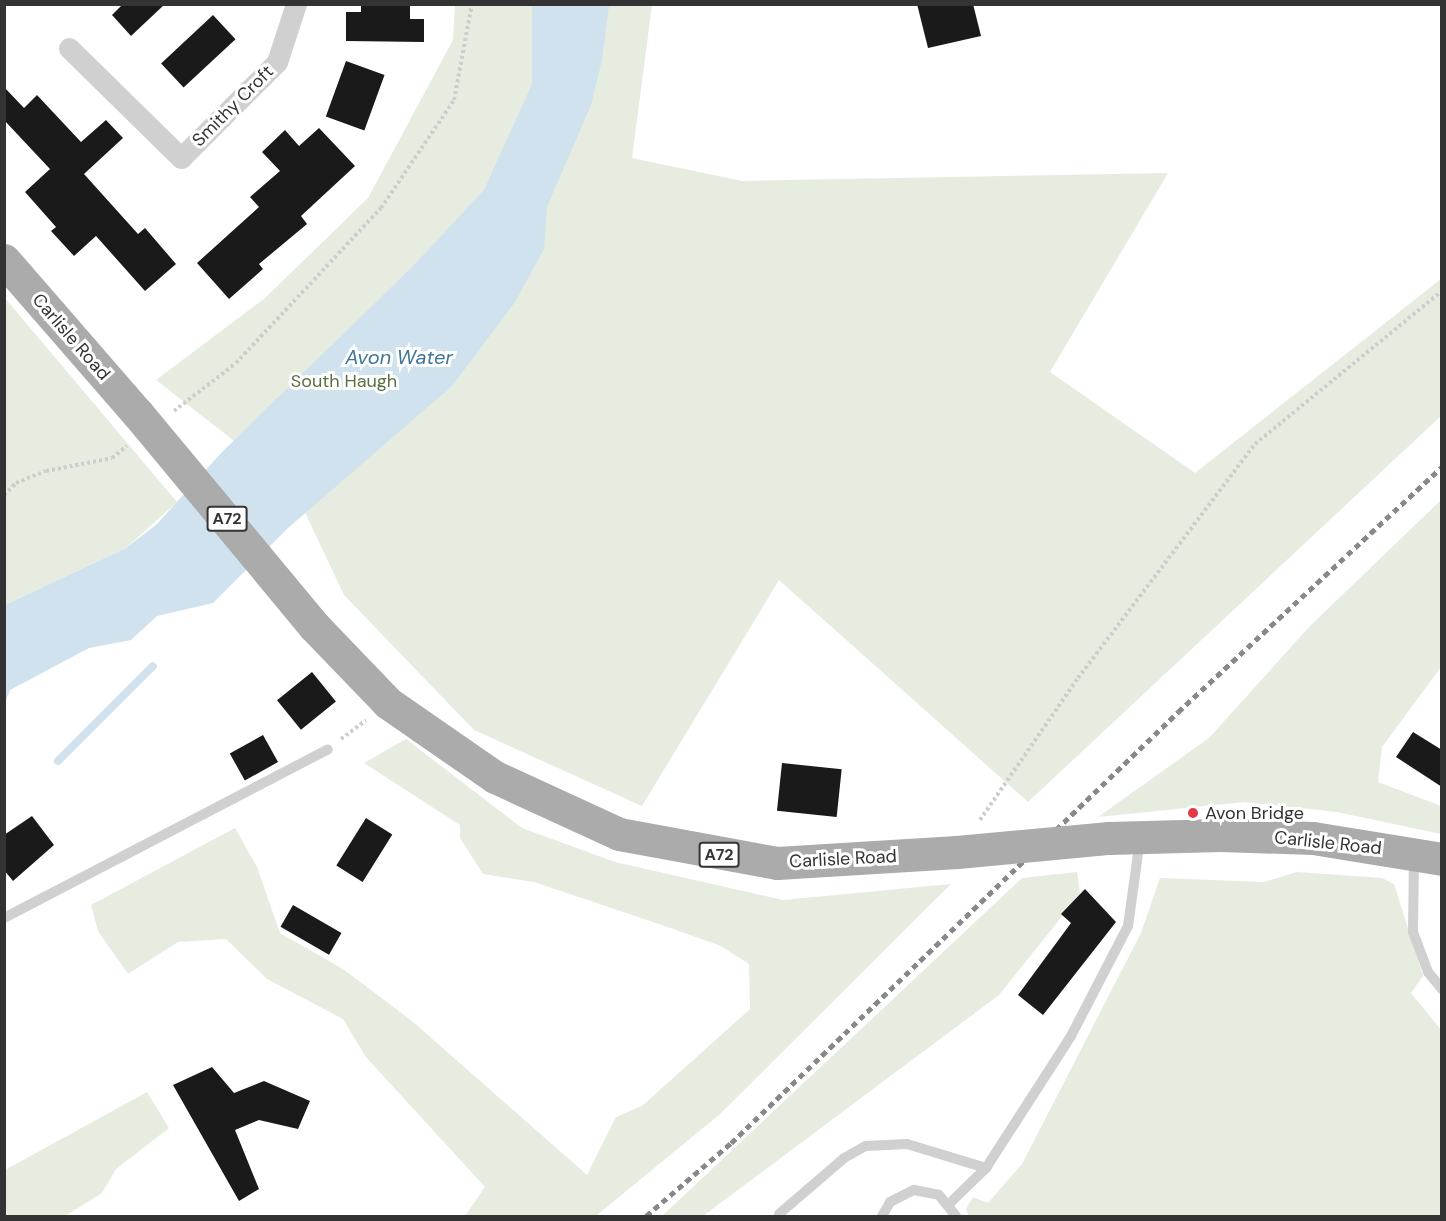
<!DOCTYPE html>
<style>
body{margin:0}
#map{position:relative;width:1446px;height:1221px;overflow:hidden;background:#fff;font-family:"DM Sans",sans-serif}
div>[style]{position:absolute}
[style*='--x']{left:calc(var(--x)*1px);top:calc(var(--y)*1px);width:calc(var(--w)*1px);rotate:calc(var(--a)*1deg)}
.green>*{inset:0;background:#e6ecdf}
.water>*{inset:0;background:#cfe2ee}
.stream>*{height:8px;margin:-4px;padding:0 4px;transform-origin:4px;border-radius:4px;background:#cfe2ee}
.building>*{inset:0;background:#1a1a1a;transform-origin:0 0}
.path>*{height:4px;margin-top:-2px;transform-origin:0;background:repeating-linear-gradient(90deg,#cdcdcd 0 3px,transparent 0 6px)}
.lane>*{height:10px;margin:-5px;padding:0 5px;transform-origin:5px;border-radius:5px;background:#d0d0d0}
.street>*{height:21px;margin:-10.5px;padding:0 10.5px;transform-origin:10.5px;border-radius:10.5px;background:#d0d0d0}
.primary>*{height:33px;margin:-16.5px;padding:0 16.5px;transform-origin:16.5px;border-radius:16.5px;background:#ababab}
.rail>*{height:4.5px;margin-top:-2.25px;transform-origin:0;background:repeating-linear-gradient(90deg,#888 0 6px,transparent 0 10.5px)}
.primary-bridge>*{height:33px;margin:-16.5px;padding:0 16.5px;transform-origin:16.5px;border-radius:16.5px;background:#ababab}
.dots>*{width:16px;height:16px;translate:-50% -50%;box-sizing:border-box;border:3px solid #fff;border-radius:50%}
span{translate:-50% -50%;white-space:nowrap;text-align:center;line-height:1.15;-webkit-text-stroke:6px #fff;paint-order:stroke}
.shield-label span{padding:2px 4px;background:#fff;border:2px solid;border-radius:4px;-webkit-text-stroke-width:0}
.shield-label{font-size:16px;color:#333;font-weight:700}
.street-label{font-size:18px;color:#333}
.park-label{font-size:18px;color:#56703f}
.poi-label{font-size:18px;color:#333}
.left{translate:0 -50%;text-align:left}
.water-label{font-size:20px;color:#3f7597;font-style:italic}
.frame{position:absolute;inset:0;border:6px solid #333;pointer-events:none}
</style>
<div id="map">
<div class="green">
<div style="clip-path:polygon(455px 5px,652px 5px,632px 158px,742px 181px,1168px 173px,1050px 372px,1195px 473px,1441px 279px,1441px 416px,1028px 802px,779px 580px,642px 806px,474px 730px,344px 595px,293px 487px,156px 380px,265px 298px,368px 198px,453px 40px)"></div>
<div style="clip-path:polygon(4px 297px,177px 502px,126px 548px,5px 605px)"></div>
<div style="clip-path:polygon(1441px 500px,1441px 667px,1382px 747px,1378px 782px,1441px 806px,1441px 834px,1337px 812px,1244px 802px,1098px 817px,1209px 738px,1310px 626px)"></div>
<div style="clip-path:polygon(406px 739px,522px 828px,615px 862px,783px 900px,951px 884px,720px 1114px,596px 1216px,465px 1216px,485px 1187px,365px 1056px,343px 1019px,267px 979px,226px 939px,178px 942px,128px 974px,98px 931px,91px 905px,235px 828px,257px 867px,280px 933px,343px 969px,412px 1021px,587px 1175px,616px 1117px,642px 1106px,750px 1009px,749px 964px,721px 946px,662px 925px,534px 882px,483px 874px,460px 838px,460px 825px,364px 763px)"></div>
<div style="clip-path:polygon(1077px 872px,1080px 894px,999px 995px,703px 1216px,662px 1216px,1022px 878px)"></div>
<div style="clip-path:polygon(1297px 872px,1382px 878px,1394px 884px,1423px 976px,1411px 993px,1441px 1030px,1441px 1216px,969px 1216px,966px 1209px,973px 1197px,988px 1203px,1022px 1164px,1141px 933px,1160px 878px,1264px 882px)"></div>
<div style="clip-path:polygon(147px 1092px,169px 1128px,116px 1169px,102px 1193px,65px 1216px,5px 1216px,5px 1170px)"></div>
</div>
<div class="water">
<div style="clip-path:polygon(532px 5px,609px 5px,602px 60px,591px 105px,547px 207px,544px 249px,515px 302px,452px 386px,288px 528px,213px 603px,157px 616px,131px 640px,89px 648px,10px 690px,5px 703px,5px 605px,126px 548px,157px 524px,222px 452px,413px 266px,484px 190px,532px 84px)"></div>
</div>
<div class="stream">
<div style="--x:58;--y:761;--w:134;--a:-45"></div>
</div>
<div class="building">
<div style="clip-path:polygon(123px 4px,165px 4px,131px 36px,112px 15px)"></div>
<div style="clip-path:polygon(361px 4px,410px 4px,410px 19px,424px 19px,424px 42px,346px 41px,346px 12px,361px 12px)"></div>
<div style="clip-path:polygon(917px 4px,973px 4px,981px 36px,928px 48px)"></div>
<div style="left:213px;top:15px;width:33px;height:71px;rotate:47deg"></div>
<div style="left:346px;top:61px;width:41px;height:59px;rotate:20deg"></div>
<div style="clip-path:polygon(4px 87px,24px 108px,37px 95px,81px 142px,106px 120px,123px 138px,84px 174px,138px 234px,145px 228px,176px 264px,145px 291px,96px 236px,74px 256px,51px 231px,56px 227px,25px 192px,50px 169px,4px 120px)"></div>
<div style="clip-path:polygon(319px 128px,355px 166px,301px 216px,307px 224px,259px 264px,263px 269px,229px 299px,197px 263px,259px 207px,250px 197px,280px 171px,262px 152px,285px 130px,299px 146px)"></div>
<div style="left:312px;top:672px;width:38px;height:45px;rotate:51deg"></div>
<div style="clip-path:polygon(1413px 732px,1442px 750px,1442px 787px,1396px 757px)"></div>
<div style="left:263px;top:735px;width:31px;height:38px;rotate:61deg"></div>
<div style="left:782px;top:763px;width:60px;height:48px;rotate:6deg"></div>
<div style="clip-path:polygon(32px 816px,54px 845px,13px 881px,4px 870px,4px 835px)"></div>
<div style="left:366px;top:818px;width:31px;height:56px;rotate:32deg"></div>
<div style="clip-path:polygon(1085px 889px,1116px 922px,1043px 1015px,1018px 995px,1071px 923px,1061px 914px)"></div>
<div style="left:293px;top:905px;width:56px;height:25px;rotate:30deg"></div>
<div style="clip-path:polygon(212px 1067px,234px 1093px,264px 1081px,310px 1101px,298px 1129px,259px 1120px,235px 1130px,259px 1189px,239px 1201px,173px 1085px)"></div>
</div>
<div class="path">
<div style="--x:174;--y:411;--w:78;--a:-37.7"></div>
<div style="--x:236;--y:363;--w:212;--a:-46.9"></div>
<div style="--x:381;--y:208;--w:130;--a:-55.9"></div>
<div style="--x:454;--y:100;--w:98;--a:-79.4"></div>
<div style="--x:4;--y:495;--w:17;--a:-45"></div>
<div style="--x:16;--y:483;--w:32;--a:-22"></div>
<div style="--x:46;--y:471;--w:67;--a:-11.1"></div>
<div style="--x:112;--y:458;--w:19;--a:-39"></div>
<div style="--x:341;--y:739;--w:31;--a:-37"></div>
<div style="--x:980;--y:820;--w:173;--a:-55.4"></div>
<div style="--x:1078;--y:678;--w:293;--a:-52.9"></div>
<div style="--x:1255;--y:444;--w:242;--a:-39.3"></div>
</div>
<div class="lane">
<div style="--x:1414;--y:859;--w:73;--a:90.8"></div>
<div style="--x:1413;--y:932;--w:43;--a:69.4"></div>
<div style="--x:1428;--y:972;--w:22;--a:51"></div>
<div style="--x:4;--y:918;--w:365;--a:-27.5"></div>
<div style="--x:950;--y:1203;--w:50;--a:-44.2"></div>
<div style="--x:779;--y:1214;--w:86;--a:-40.7"></div>
<div style="--x:844;--y:1158;--w:25;--a:-29"></div>
<div style="--x:866;--y:1146;--w:41;--a:-2.8"></div>
<div style="--x:907;--y:1144;--w:83;--a:16.9"></div>
<div style="--x:986;--y:1168;--w:157;--a:-57.2"></div>
<div style="--x:1071;--y:1036;--w:124;--a:-62.6"></div>
<div style="--x:1128;--y:926;--w:87;--a:-82.1"></div>
<div style="--x:882;--y:1216;--w:16;--a:-60"></div>
<div style="--x:890;--y:1202;--w:27;--a:-27"></div>
<div style="--x:914;--y:1190;--w:25;--a:11"></div>
<div style="--x:939;--y:1195;--w:27;--a:51"></div>
</div>
<div class="street">
<div style="--x:69;--y:48;--w:157;--a:44.5"></div>
<div style="--x:181;--y:158;--w:136;--a:-45"></div>
<div style="--x:277;--y:62;--w:61;--a:-71.9"></div>
</div>
<div class="primary">
<div style="--x:4;--y:260;--w:204;--a:49"></div>
<div style="--x:314;--y:626;--w:107;--a:46.1"></div>
<div style="--x:388;--y:703;--w:130;--a:34.7"></div>
<div style="--x:495;--y:777;--w:136;--a:24.7"></div>
<div style="--x:619;--y:834;--w:161;--a:10.4"></div>
<div style="--x:777;--y:863;--w:180;--a:-3.5"></div>
<div style="--x:1109;--y:838;--w:111;--a:-1.5"></div>
<div style="--x:1220;--y:835;--w:93;--a:1.8"></div>
<div style="--x:1313;--y:838;--w:131;--a:9.2"></div>
</div>
<div class="rail">
<div style="--x:646;--y:1216;--w:112;--a:-40.7"></div>
<div style="--x:731;--y:1143;--w:621;--a:-43.96"></div>
<div style="--x:1178;--y:712;--w:360;--a:-42.9"></div>
</div>
<div class="primary-bridge">
<div style="--x:138;--y:414;--w:276;--a:50.3"></div>
<div style="--x:957;--y:852;--w:153;--a:-5.3"></div>
</div>
<div class="dots">
<div style="left:1193px;top:813px;background:#e63946"></div>
</div>
<div class="shield-label">
<span style="left:227px;top:519px">A72</span>
<span style="left:719px;top:855px">A72</span>
</div>
<div class="street-label">
<span style="left:233px;top:106px;rotate:-45deg">Smithy Croft</span>
<span style="left:71px;top:337px;rotate:49deg">Carlisle Road</span>
<span style="left:1328px;top:843px;rotate:6deg">Carlisle Road</span>
<span style="left:843px;top:859px;rotate:-3deg">Carlisle Road</span>
</div>
<div class="park-label">
<span style="left:344px;top:381px">South Haugh</span>
</div>
<div class="poi-label">
<span class="left" style="left:1205px;top:813px">Avon Bridge</span>
</div>
<div class="water-label">
<span style="left:399px;top:357px">Avon Water</span>
</div>
<div class="frame"></div>
</div>
